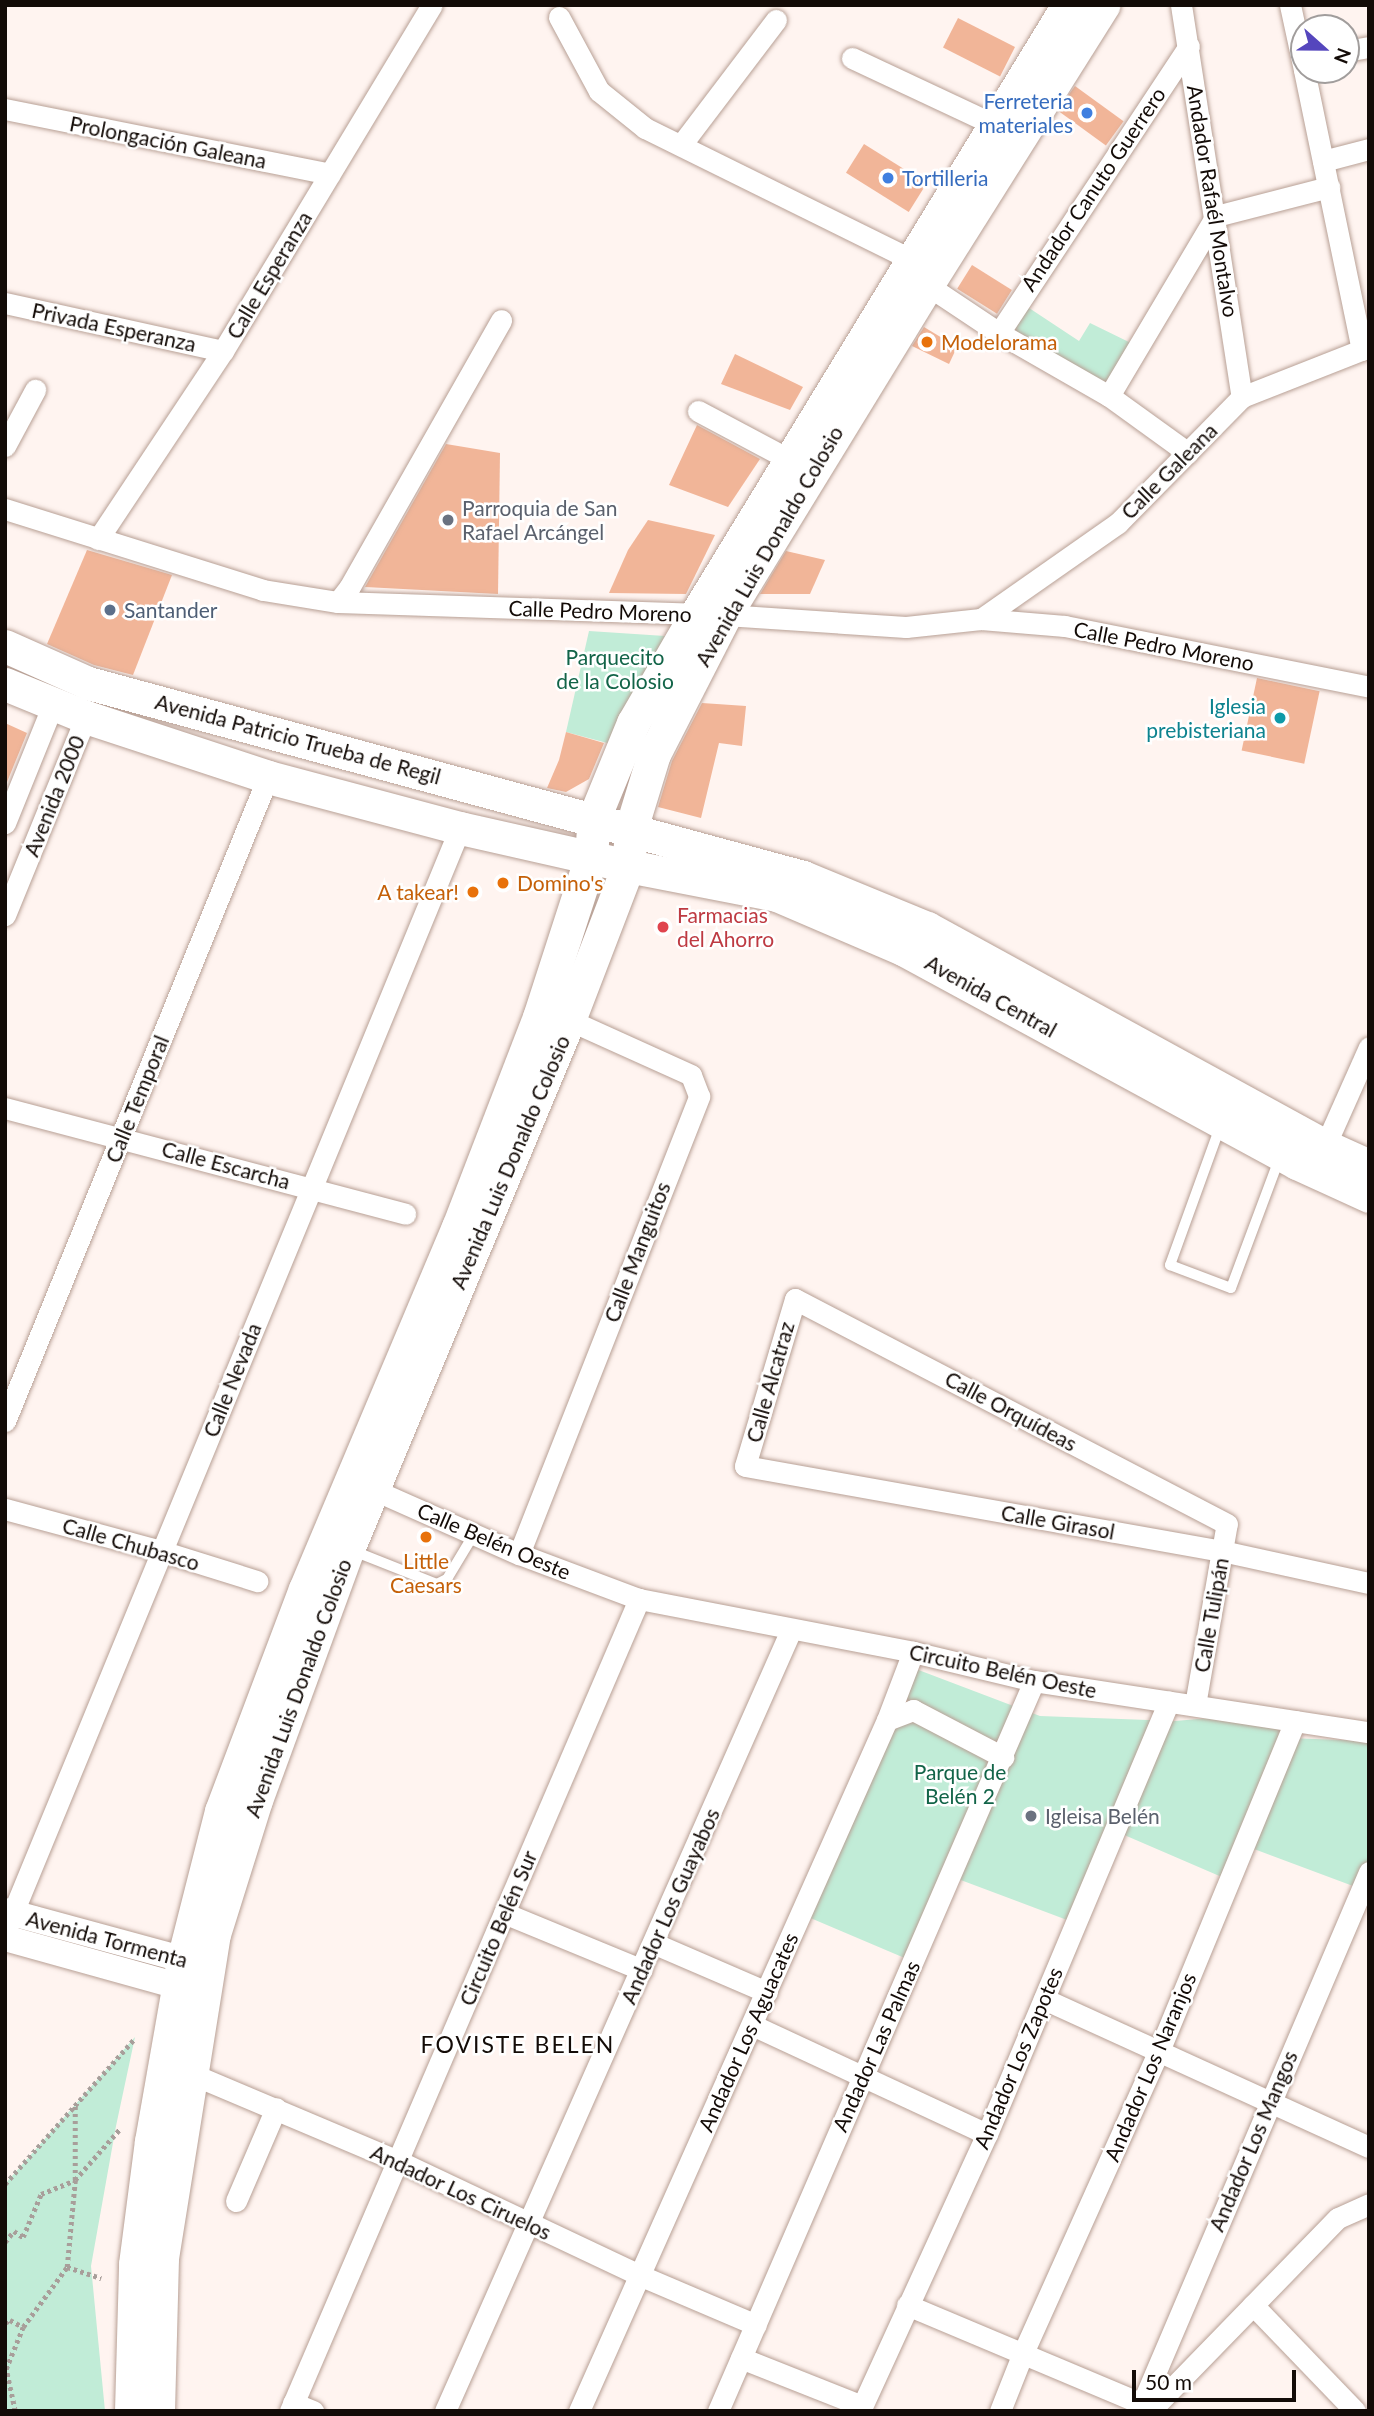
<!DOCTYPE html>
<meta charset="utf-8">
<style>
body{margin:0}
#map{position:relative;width:1374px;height:2416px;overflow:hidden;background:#fff4f0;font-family:Lato,sans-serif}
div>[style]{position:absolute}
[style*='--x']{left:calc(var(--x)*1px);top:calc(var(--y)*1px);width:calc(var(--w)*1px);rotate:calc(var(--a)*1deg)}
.green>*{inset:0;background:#c1ecd7}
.building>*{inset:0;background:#f1b598;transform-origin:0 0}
.path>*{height:4.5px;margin-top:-2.25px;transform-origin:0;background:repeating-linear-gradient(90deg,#a89e9a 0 3.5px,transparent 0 7px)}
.roads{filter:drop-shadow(0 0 2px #b8a095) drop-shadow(0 0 2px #b8a095)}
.service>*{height:10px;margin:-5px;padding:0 5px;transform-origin:5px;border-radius:5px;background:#fff}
.minor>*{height:21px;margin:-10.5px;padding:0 10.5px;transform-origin:10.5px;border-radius:10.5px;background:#fff}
.tertiary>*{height:26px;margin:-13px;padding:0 13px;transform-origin:13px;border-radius:13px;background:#fff}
.primary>*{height:33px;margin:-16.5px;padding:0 16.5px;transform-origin:16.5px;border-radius:16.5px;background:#fff}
.dots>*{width:19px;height:19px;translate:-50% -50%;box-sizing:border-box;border:4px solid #fff;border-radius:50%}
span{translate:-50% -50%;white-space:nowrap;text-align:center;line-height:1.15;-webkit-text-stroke:5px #fff;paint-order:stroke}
.shop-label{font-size:21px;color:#366cbe}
.right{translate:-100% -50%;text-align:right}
.left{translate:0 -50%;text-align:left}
.street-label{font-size:21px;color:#130b07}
.food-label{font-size:21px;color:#c56008}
.worship-label{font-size:21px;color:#5b616d}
.service-label{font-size:21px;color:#4e5e75}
.park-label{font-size:21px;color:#126448}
.culture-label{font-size:21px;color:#0d838f}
.health-label{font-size:21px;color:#be3a42}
.neighbourhood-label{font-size:23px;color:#130b07;letter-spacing:2px}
.frame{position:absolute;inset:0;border:7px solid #130b07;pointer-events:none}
.north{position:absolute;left:1290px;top:14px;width:70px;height:70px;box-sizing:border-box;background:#fff;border:2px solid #a19d9c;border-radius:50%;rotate:111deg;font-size:19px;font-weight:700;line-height:28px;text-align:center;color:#130b07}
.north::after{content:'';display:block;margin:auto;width:24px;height:32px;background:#5546bd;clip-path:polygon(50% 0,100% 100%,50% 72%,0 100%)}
.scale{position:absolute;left:1132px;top:2370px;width:164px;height:32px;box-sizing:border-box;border:4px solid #130b07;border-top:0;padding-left:9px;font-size:21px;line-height:24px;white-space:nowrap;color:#130b07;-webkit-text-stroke:5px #fff;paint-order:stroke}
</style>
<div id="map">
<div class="green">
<div style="clip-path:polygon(1023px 304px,1079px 341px,1090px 323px,1135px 345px,1109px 390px,1005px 331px)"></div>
<div style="clip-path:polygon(589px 631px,665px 636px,611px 744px,566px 732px)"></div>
<div style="clip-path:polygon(908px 1666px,1040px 1716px,1175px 1721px,1221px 1717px,1276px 1724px,1288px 1738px,1369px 1741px,1369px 1872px,1361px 1889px,1254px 1849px,1238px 1884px,1115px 1831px,1075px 1923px,950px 1876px,914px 1962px,801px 1914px)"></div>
<div style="clip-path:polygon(135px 2037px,116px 2126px,91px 2266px,105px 2411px,7px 2411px,5px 2184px)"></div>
</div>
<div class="building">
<div style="left:958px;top:18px;width:64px;height:33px;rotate:27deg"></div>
<div style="left:1075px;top:86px;width:60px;height:30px;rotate:36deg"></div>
<div style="left:864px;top:144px;width:74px;height:34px;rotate:32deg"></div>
<div style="left:972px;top:265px;width:47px;height:28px;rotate:32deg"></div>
<div style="clip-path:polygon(924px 327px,957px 347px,949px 364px,912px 346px)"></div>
<div style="clip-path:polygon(735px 354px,803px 387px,790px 410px,721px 384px)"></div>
<div style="clip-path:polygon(697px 425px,760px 459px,728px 507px,669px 485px)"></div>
<div style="clip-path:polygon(446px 444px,500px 453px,498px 594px,365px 587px)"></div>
<div style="clip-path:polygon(648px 520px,715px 535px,686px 594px,609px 593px,628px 550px)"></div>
<div style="clip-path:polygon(87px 550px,172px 575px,133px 675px,94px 665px,47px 644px)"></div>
<div style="clip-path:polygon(786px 551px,825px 560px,810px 594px,760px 594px)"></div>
<div style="left:1257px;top:678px;width:64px;height:74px;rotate:12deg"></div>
<div style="clip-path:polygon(702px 703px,746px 706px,742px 746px,719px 743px,701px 818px,658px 807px,672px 761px)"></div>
<div style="clip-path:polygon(5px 723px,27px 733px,5px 787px)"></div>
<div style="clip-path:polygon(566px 732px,604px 743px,589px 779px,566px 792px,547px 788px,559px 760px)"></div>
</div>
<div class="path">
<div style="--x:5;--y:2184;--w:195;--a:-48.3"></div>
<div style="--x:5;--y:2242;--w:14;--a:-51"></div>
<div style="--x:14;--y:2231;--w:11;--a:34"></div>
<div style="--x:23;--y:2237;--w:47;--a:-67.3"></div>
<div style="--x:41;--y:2194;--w:37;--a:-22"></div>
<div style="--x:75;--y:2180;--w:67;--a:-48.7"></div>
<div style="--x:67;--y:2267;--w:36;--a:18"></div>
<div style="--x:5;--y:2323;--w:6;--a:-31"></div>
<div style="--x:10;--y:2320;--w:15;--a:28"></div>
<div style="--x:23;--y:2327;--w:74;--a:-53.7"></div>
<div style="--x:67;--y:2267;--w:87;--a:-84.7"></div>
<div style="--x:75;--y:2180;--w:75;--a:-90"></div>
<div style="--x:15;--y:2411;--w:43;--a:-102.1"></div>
<div style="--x:6;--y:2369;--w:45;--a:-68"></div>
</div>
<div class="roads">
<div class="service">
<div style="--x:1220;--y:1127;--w:147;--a:109.9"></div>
<div style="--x:1170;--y:1265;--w:65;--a:20.7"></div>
<div style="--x:1231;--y:1288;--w:140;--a:-69.5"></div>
<div style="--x:351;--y:1550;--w:92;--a:21.6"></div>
<div style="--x:437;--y:1584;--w:11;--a:-27"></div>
<div style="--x:447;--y:1579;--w:52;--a:-59"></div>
</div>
<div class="minor">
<div style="--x:1181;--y:5;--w:397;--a:81.2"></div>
<div style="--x:1290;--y:5;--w:66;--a:77.8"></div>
<div style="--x:559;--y:17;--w:84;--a:61.6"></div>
<div style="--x:599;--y:91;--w:59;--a:38.8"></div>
<div style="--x:645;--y:128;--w:298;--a:26.3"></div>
<div style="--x:1346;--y:51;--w:23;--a:-10"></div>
<div style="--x:852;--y:58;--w:158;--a:25.1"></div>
<div style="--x:1304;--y:70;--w:286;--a:78.3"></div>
<div style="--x:5;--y:109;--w:331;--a:11.3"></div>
<div style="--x:681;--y:145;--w:157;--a:-52.8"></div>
<div style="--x:1323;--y:161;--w:48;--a:-14.6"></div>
<div style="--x:927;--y:285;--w:87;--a:33.7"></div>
<div style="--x:999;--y:333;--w:127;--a:29.8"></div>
<div style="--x:1109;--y:396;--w:97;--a:35.8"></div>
<div style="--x:5;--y:303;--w:223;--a:12.4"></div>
<div style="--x:999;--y:333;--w:344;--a:-56.5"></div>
<div style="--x:1109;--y:396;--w:209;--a:-59.3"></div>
<div style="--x:1216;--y:216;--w:117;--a:-14.4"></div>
<div style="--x:698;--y:411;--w:104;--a:28"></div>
<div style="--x:5;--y:446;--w:64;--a:-61.8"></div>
<div style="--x:5;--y:509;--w:270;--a:17.4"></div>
<div style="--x:263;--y:590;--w:76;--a:9.1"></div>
<div style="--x:338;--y:602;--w:387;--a:1.9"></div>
<div style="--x:725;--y:615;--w:181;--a:3.8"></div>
<div style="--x:906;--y:627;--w:75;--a:-6.1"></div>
<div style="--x:981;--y:619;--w:84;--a:4.8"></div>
<div style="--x:1065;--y:626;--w:310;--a:11.3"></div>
<div style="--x:98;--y:539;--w:226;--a:-56.4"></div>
<div style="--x:223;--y:351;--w:404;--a:-58.9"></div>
<div style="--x:338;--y:602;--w:18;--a:-52"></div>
<div style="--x:349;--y:588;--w:308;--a:-60.4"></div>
<div style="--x:981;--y:619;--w:167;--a:-35"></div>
<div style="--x:1118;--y:523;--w:177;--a:-45.5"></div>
<div style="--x:1242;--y:397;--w:136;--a:-21.5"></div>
<div style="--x:5;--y:823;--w:128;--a:-68"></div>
<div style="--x:5;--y:915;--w:214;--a:-67.8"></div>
<div style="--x:5;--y:1108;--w:414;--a:14.8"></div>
<div style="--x:1325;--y:1146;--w:108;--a:-66"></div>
<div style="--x:5;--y:1421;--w:696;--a:-67.79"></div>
<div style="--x:363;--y:1485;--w:171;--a:23.9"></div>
<div style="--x:519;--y:1554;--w:128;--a:20.6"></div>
<div style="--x:639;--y:1599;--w:279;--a:10.9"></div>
<div style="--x:913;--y:1652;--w:124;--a:13.5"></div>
<div style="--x:1034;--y:1681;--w:339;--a:8.7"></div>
<div style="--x:5;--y:1509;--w:162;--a:15.1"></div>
<div style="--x:161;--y:1551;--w:101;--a:17.4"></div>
<div style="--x:519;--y:1554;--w:492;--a:-68.5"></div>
<div style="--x:699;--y:1096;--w:22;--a:-111"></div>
<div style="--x:691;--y:1075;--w:134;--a:-155.7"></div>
<div style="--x:1195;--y:1705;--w:156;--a:-80.1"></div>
<div style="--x:1222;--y:1551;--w:27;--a:-80"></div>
<div style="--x:1227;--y:1524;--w:487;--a:-152.5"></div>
<div style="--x:795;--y:1299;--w:174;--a:106.7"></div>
<div style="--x:745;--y:1466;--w:485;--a:10.1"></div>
<div style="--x:1222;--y:1551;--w:150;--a:12.3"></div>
<div style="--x:887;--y:1720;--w:28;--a:-21"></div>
<div style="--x:913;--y:1710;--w:102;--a:27.6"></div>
<div style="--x:504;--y:1913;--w:149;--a:22.4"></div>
<div style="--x:7;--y:1927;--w:1189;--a:-67.6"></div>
<div style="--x:653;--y:1943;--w:124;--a:23.3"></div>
<div style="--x:1044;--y:1999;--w:357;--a:24.5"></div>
<div style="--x:752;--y:2025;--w:259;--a:24.9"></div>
<div style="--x:180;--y:2069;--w:237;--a:22.9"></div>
<div style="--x:398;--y:2161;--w:267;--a:25.3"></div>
<div style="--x:639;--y:2275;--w:127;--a:23.1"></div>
<div style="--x:236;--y:2201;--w:101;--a:-66.7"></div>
<div style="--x:907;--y:2305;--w:255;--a:22.8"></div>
<div style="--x:1253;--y:2305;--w:147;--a:46.1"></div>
<div style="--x:741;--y:2358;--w:130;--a:21.6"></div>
<div style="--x:293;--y:2403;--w:22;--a:22"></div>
<div style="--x:290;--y:2411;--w:884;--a:-66.74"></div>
<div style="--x:445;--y:2411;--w:854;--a:-66.11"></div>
<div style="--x:579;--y:2411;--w:757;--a:-65.98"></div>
<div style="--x:887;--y:1720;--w:73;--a:-69.1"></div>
<div style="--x:718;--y:2411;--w:795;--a:-66.59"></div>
<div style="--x:860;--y:2411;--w:305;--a:-65.4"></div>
<div style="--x:987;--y:2134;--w:469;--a:-67.2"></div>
<div style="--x:1000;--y:2411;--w:62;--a:-68.4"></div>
<div style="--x:1023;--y:2353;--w:331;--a:-65.8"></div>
<div style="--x:1159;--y:2051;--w:357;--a:-67.6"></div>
<div style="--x:1139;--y:2411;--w:586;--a:-66.89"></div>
<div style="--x:1150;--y:2411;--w:269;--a:-45.8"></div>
<div style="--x:1338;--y:2218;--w:34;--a:-24"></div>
</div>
<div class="tertiary">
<div style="--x:5;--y:1911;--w:202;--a:15.2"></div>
<div style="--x:5;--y:1938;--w:180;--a:15.5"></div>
</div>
<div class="primary">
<div style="--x:5;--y:646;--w:91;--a:24"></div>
<div style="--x:88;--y:683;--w:741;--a:15.18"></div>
<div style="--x:803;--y:877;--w:134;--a:22.4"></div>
<div style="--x:927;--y:928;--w:454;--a:28.7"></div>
<div style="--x:1325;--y:1146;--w:48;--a:24.4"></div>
<div style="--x:5;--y:684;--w:87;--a:22.2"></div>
<div style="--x:86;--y:717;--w:192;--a:18.2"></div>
<div style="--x:268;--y:777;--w:199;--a:14.9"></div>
<div style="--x:460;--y:828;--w:172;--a:12.7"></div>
<div style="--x:628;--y:866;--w:152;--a:11"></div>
<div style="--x:777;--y:895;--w:137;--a:23.2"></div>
<div style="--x:903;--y:949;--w:448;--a:28.5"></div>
<div style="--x:1297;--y:1163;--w:79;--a:24.6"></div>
<div style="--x:131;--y:2411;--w:147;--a:-88.4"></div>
<div style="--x:135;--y:2264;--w:124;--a:-82.6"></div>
<div style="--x:151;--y:2141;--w:184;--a:-80"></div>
<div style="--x:183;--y:1960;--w:154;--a:-75.7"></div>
<div style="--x:221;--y:1811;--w:237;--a:-69.3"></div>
<div style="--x:305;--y:1589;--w:393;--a:-67.1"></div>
<div style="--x:458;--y:1227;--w:225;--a:-68.9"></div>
<div style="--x:539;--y:1017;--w:168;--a:-72"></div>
<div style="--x:591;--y:857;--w:39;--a:-86"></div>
<div style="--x:594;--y:818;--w:103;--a:-67.7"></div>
<div style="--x:633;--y:723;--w:124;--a:-59.9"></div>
<div style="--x:695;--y:616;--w:716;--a:-58.6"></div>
<div style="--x:158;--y:2411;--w:153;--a:-88.5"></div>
<div style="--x:162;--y:2258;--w:328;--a:-80.9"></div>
<div style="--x:214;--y:1934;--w:140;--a:-72.6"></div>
<div style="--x:256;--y:1800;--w:267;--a:-69.9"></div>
<div style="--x:348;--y:1549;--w:573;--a:-67.33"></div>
<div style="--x:569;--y:1020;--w:165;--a:-69"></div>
<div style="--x:628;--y:866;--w:37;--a:-85"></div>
<div style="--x:631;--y:829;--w:78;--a:-73"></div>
<div style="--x:654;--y:754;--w:156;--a:-62.9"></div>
<div style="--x:725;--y:615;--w:387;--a:-58.5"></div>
<div style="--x:927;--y:285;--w:331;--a:-57.8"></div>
</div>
</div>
<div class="dots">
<div style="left:1087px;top:113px;background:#3f7fe0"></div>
<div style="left:888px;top:178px;background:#3f7fe0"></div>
<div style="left:927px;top:342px;background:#e8710a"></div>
<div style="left:448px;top:520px;background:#6b7280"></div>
<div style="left:110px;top:610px;background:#5c6f8a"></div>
<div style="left:1280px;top:718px;background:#0f9aa8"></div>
<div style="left:503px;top:883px;background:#e8710a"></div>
<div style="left:473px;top:892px;background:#e8710a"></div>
<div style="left:663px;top:927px;background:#e0444e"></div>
<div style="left:426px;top:1537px;background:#e8710a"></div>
<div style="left:1031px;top:1816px;background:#6b7280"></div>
</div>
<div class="shop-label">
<span class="right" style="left:1073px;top:113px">Ferreteria<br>materiales</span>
<span class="left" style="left:902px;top:178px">Tortilleria</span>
</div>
<div class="street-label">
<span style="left:168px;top:142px;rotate:11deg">Prolongación Galeana</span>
<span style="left:1093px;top:189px;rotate:-56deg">Andador Canuto Guerrero</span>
<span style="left:1213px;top:201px;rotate:81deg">Andador Rafaél Montalvo</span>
<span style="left:269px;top:275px;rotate:-59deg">Calle Esperanza</span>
<span style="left:114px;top:327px;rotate:12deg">Privada Esperanza</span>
<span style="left:1169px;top:471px;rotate:-45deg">Calle Galeana</span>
<span style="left:769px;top:546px;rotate:-60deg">Avenida Luis Donaldo Colosio</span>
<span style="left:600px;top:611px;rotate:2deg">Calle Pedro Moreno</span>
<span style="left:1164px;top:646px;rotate:11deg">Calle Pedro Moreno</span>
<span style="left:298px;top:739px;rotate:15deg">Avenida Patricio Trueba de Regil</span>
<span style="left:54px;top:796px;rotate:-68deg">Avenida 2000</span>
<span style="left:991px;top:996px;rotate:29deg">Avenida Central</span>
<span style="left:137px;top:1099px;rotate:-68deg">Calle Temporal</span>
<span style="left:510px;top:1162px;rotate:-67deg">Avenida Luis Donaldo Colosio</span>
<span style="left:226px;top:1165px;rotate:15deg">Calle Escarcha</span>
<span style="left:637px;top:1252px;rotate:-69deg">Calle Manguitos</span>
<span style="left:232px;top:1380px;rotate:-68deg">Calle Nevada</span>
<span style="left:770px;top:1382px;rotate:-74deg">Calle Alcatraz</span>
<span style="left:1011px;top:1411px;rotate:28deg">Calle Orquídeas</span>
<span style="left:1058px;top:1522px;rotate:10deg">Calle Girasol</span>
<span style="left:494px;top:1541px;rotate:23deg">Calle Belén Oeste</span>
<span style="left:131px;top:1544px;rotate:16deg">Calle Chubasco</span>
<span style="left:1211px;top:1615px;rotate:-80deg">Calle Tulipán</span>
<span style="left:1003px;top:1671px;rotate:12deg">Circuito Belén Oeste</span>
<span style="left:298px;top:1688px;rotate:-70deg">Avenida Luis Donaldo Colosio</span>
<span style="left:670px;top:1906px;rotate:-66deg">Andador Los Guayabos</span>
<span style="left:498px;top:1928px;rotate:-67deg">Circuito Belén Sur</span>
<span style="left:107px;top:1939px;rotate:15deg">Avenida Tormenta</span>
<span style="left:748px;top:2032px;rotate:-66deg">Andador Los Aguacates</span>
<span style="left:876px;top:2046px;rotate:-66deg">Andador Las Palmas</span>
<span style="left:1018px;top:2058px;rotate:-67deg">Andador Los Zapotes</span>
<span style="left:1150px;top:2067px;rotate:-67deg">Andador Los Naranjos</span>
<span style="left:1253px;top:2141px;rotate:-67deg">Andador Los Mangos</span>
<span style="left:461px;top:2192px;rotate:25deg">Andador Los Ciruelos</span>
</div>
<div class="food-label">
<span class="left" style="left:941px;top:342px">Modelorama</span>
<span class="left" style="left:517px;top:883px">Domino's</span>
<span class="right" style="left:459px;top:892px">A takear!</span>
<span style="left:426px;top:1573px">Little<br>Caesars</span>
</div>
<div class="worship-label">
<span class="left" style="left:462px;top:520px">Parroquia de San<br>Rafael Arcángel</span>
<span class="left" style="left:1045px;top:1816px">Igleisa Belén</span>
</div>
<div class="service-label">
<span class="left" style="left:124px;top:610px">Santander</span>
</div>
<div class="park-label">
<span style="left:615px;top:669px">Parquecito<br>de la Colosio</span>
<span style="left:960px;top:1784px">Parque de<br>Belén 2</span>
</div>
<div class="culture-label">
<span class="right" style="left:1266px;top:718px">Iglesia<br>prebisteriana</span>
</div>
<div class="health-label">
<span class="left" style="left:677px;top:927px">Farmacias<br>del Ahorro</span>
</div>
<div class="neighbourhood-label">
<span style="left:518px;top:2044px">FOVISTE BELEN</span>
</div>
<div class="frame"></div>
<div class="north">N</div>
<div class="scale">50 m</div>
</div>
